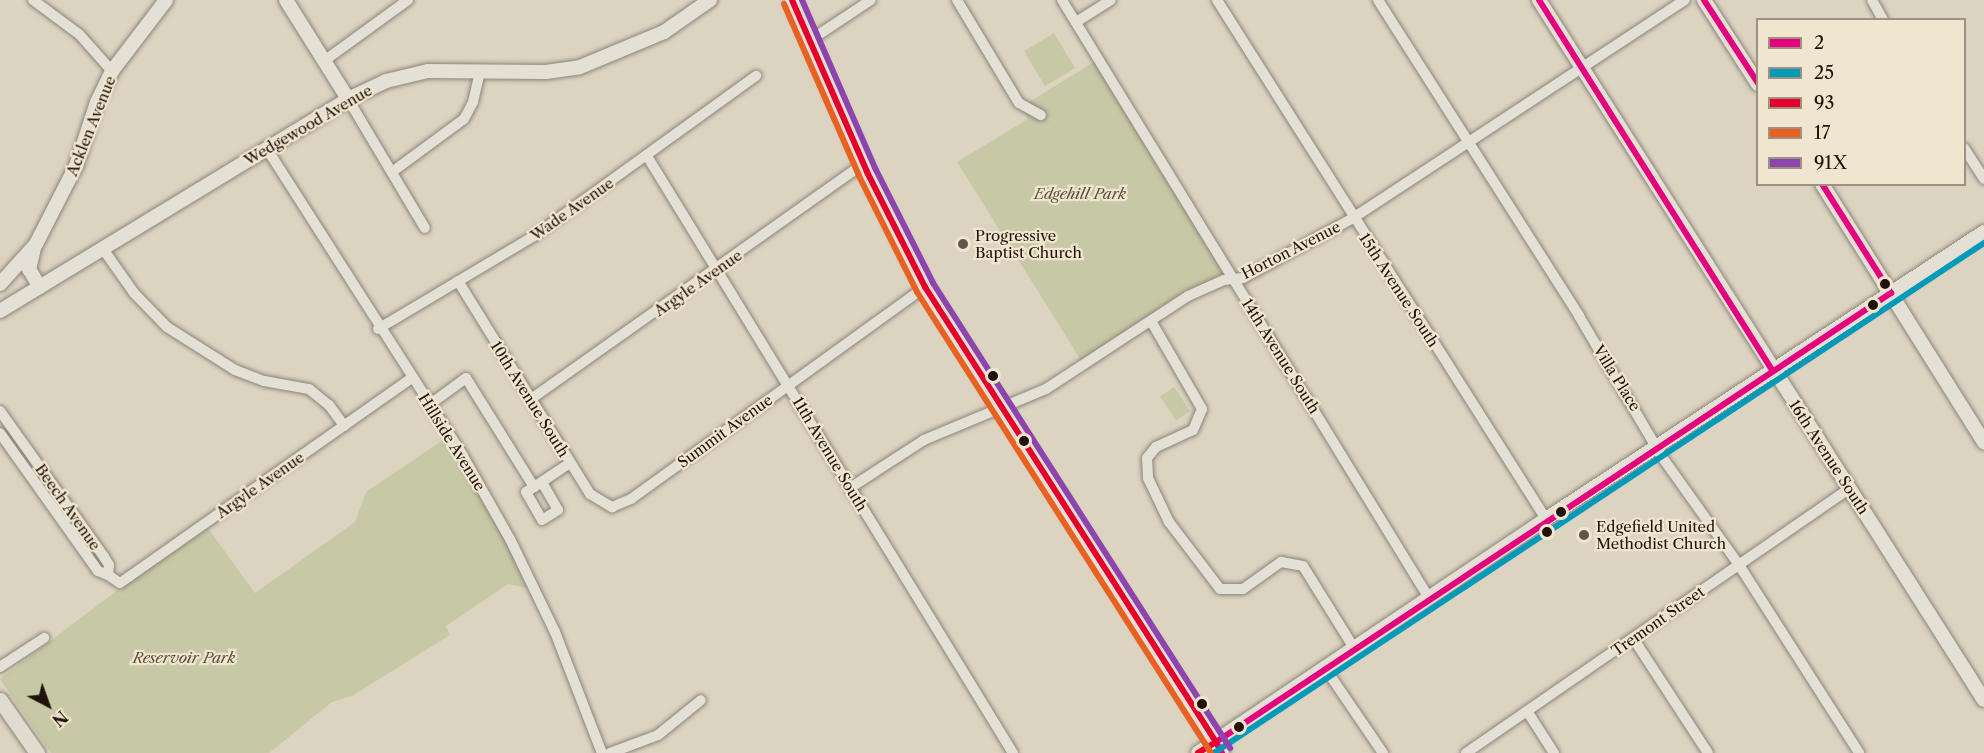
<!DOCTYPE html>
<style>
body{margin:0}
#map{position:relative;width:1984px;height:753px;overflow:hidden;background:#dcd4c1;font-family:"Libre Caslon Text",serif}
div>[style]{position:absolute}
[style*='--x']{left:calc(var(--x)*1px);top:calc(var(--y)*1px);width:calc(var(--w)*1px);rotate:calc(var(--a)*1deg)}
.green>*{inset:0;background:#c7c8a5;transform-origin:0 0}
.roads{filter:drop-shadow(0 0 2px #8c857a) drop-shadow(0 0 2px #8c857a)}
.street>*{height:10px;margin:-5px;padding:0 5px;transform-origin:5px;border-radius:5px;background:#e4e0d6}
.secondary>*{height:14px;margin:-7px;padding:0 7px;transform-origin:7px;border-radius:7px;background:#e4e0d6}
.primary>*{height:15px;margin:-7.5px;padding:0 7.5px;transform-origin:7.5px;border-radius:7.5px;background:#dfdbcf}
.bus-1>*{height:6px;margin:-3px;padding:0 3px;transform-origin:3px;border-radius:3px;background:#e5007d}
.bus-2>*{height:6px;margin:-3px;padding:0 3px;transform-origin:3px;border-radius:3px;background:#039aba}
.bus-3>*{height:6px;margin:-3px;padding:0 3px;transform-origin:3px;border-radius:3px;background:#e4002b}
.bus-4>*{height:6px;margin:-3px;padding:0 3px;transform-origin:3px;border-radius:3px;background:#e86121}
.bus-5>*{height:6px;margin:-3px;padding:0 3px;transform-origin:3px;border-radius:3px;background:#8e44ad}
.dots>*{width:16px;height:16px;translate:-50% -50%;box-sizing:border-box;border:3px solid #f0e6cf;border-radius:50%}
span{translate:-50% -50%;white-space:nowrap;text-align:center;line-height:1.15;-webkit-text-stroke:4.5px #f0e6cf;paint-order:stroke}
.street-label{font-size:15px;color:#21120b}
.park-label{font-size:15px;color:#554f39;font-style:italic}
.poi-label{font-size:15px;color:#21120b}
.left{translate:0 -50%;text-align:left}
.legend{position:absolute;left:1756px;top:18px;width:210px;height:168px;box-sizing:border-box;background:#f0e6cf;border:2px solid #9d9181;margin:0;padding:8px 10px;list-style:none;font-size:18px;color:#21120b}
.legend li{display:flex;align-items:center;gap:12px;height:30px}
.legend b{width:30px;border:2px solid #9d9181}
.north{position:absolute;left:18px;top:675px;width:60px;height:60px;-webkit-text-stroke:4px #f0e6cf;paint-order:stroke;rotate:139deg;font-size:16px;font-weight:700;line-height:24px;text-align:center;color:#21120b}
.north::after{content:'';display:block;margin:auto;width:21px;height:27px;background:#21120b;clip-path:polygon(50% 0,100% 100%,50% 72%,0 100%)}
</style>
<div id="map">
<div class="green">
<div style="left:1054px;top:33px;width:41px;height:35px;rotate:59deg"></div>
<div style="clip-path:polygon(1099px 59px,1234px 279px,1224px 280px,1084px 365px,957px 162px,1028px 119px,1021px 107px)"></div>
<div style="left:1174px;top:387px;width:29px;height:17px;rotate:56deg"></div>
<div style="clip-path:polygon(449px 436px,533px 585px,527px 588px,508px 584px,446px 626px,450px 635px,352px 696px,332px 702px,269px 753px,51px 753px,0 679px,205px 524px,255px 593px,355px 522px,366px 492px)"></div>
</div>
<div class="roads">
<div class="street">
<div style="--x:33;--y:0;--w:57;--a:36.5"></div>
<div style="--x:79;--y:34;--w:50;--a:48.3"></div>
<div style="--x:957;--y:0;--w:120;--a:59"></div>
<div style="--x:1019;--y:103;--w:25;--a:29"></div>
<div style="--x:1062;--y:0;--w:702;--a:58.46"></div>
<div style="--x:1217;--y:0;--w:614;--a:57.63"></div>
<div style="--x:1378;--y:0;--w:375;--a:57.5"></div>
<div style="--x:1579;--y:316;--w:164;--a:59.5"></div>
<div style="--x:1662;--y:457;--w:133;--a:54.5"></div>
<div style="--x:1739;--y:565;--w:223;--a:57.4"></div>
<div style="--x:1872;--y:0;--w:23;--a:61"></div>
<div style="--x:1076;--y:22;--w:41;--a:-32.2"></div>
<div style="--x:809;--y:41;--w:74;--a:-33.5"></div>
<div style="--x:324;--y:61;--w:104;--a:-36"></div>
<div style="--x:348;--y:99;--w:150;--a:59.2"></div>
<div style="--x:1964;--y:148;--w:37;--a:57"></div>
<div style="--x:267;--y:149;--w:364;--a:57.4"></div>
<div style="--x:463;--y:456;--w:95;--a:60.5"></div>
<div style="--x:510;--y:539;--w:103;--a:64.2"></div>
<div style="--x:555;--y:632;--w:130;--a:68.8"></div>
<div style="--x:647;--y:156;--w:700;--a:58.49"></div>
<div style="--x:392;--y:172;--w:89;--a:-36.4"></div>
<div style="--x:464;--y:119;--w:19;--a:-62"></div>
<div style="--x:473;--y:102;--w:32;--a:-77"></div>
<div style="--x:103;--y:249;--w:54;--a:54.8"></div>
<div style="--x:134;--y:293;--w:47;--a:45.9"></div>
<div style="--x:167;--y:327;--w:80;--a:32.3"></div>
<div style="--x:235;--y:370;--w:31;--a:21"></div>
<div style="--x:264;--y:381;--w:46;--a:10.1"></div>
<div style="--x:309;--y:389;--w:26;--a:39"></div>
<div style="--x:329;--y:405;--w:26;--a:54"></div>
<div style="--x:458;--y:281;--w:251;--a:58.2"></div>
<div style="--x:590;--y:494;--w:26;--a:31"></div>
<div style="--x:612;--y:507;--w:21;--a:-23"></div>
<div style="--x:631;--y:499;--w:362;--a:-35.8"></div>
<div style="--x:1151;--y:321;--w:102;--a:59.9"></div>
<div style="--x:1202;--y:409;--w:23;--a:113"></div>
<div style="--x:1193;--y:430;--w:41;--a:155.3"></div>
<div style="--x:1156;--y:447;--w:14;--a:129"></div>
<div style="--x:1147;--y:458;--w:20;--a:87"></div>
<div style="--x:1148;--y:478;--w:49;--a:64.5"></div>
<div style="--x:1169;--y:522;--w:84;--a:52.7"></div>
<div style="--x:1220;--y:589;--w:23;--a:0"></div>
<div style="--x:1243;--y:589;--w:47;--a:-35.4"></div>
<div style="--x:1281;--y:562;--w:22;--a:10"></div>
<div style="--x:1303;--y:566;--w:97;--a:58.1"></div>
<div style="--x:378;--y:329;--w:182;--a:-30.8"></div>
<div style="--x:534;--y:236;--w:274;--a:-35.8"></div>
<div style="--x:531;--y:399;--w:407;--a:-35.3"></div>
<div style="--x:429;--y:405;--w:46;--a:-36.1"></div>
<div style="--x:466;--y:378;--w:128;--a:58"></div>
<div style="--x:534;--y:487;--w:43;--a:-33.7"></div>
<div style="--x:0;--y:411;--w:179;--a:54.5"></div>
<div style="--x:104;--y:557;--w:9;--a:58"></div>
<div style="--x:109;--y:565;--w:10;--a:96"></div>
<div style="--x:108;--y:575;--w:11;--a:-158"></div>
<div style="--x:98;--y:571;--w:169;--a:-125.4"></div>
<div style="--x:534;--y:487;--w:9;--a:148"></div>
<div style="--x:526;--y:492;--w:32;--a:60"></div>
<div style="--x:542;--y:520;--w:19;--a:-32"></div>
<div style="--x:558;--y:510;--w:32;--a:-120"></div>
<div style="--x:850;--y:488;--w:88;--a:-33"></div>
<div style="--x:924;--y:440;--w:132;--a:-22.7"></div>
<div style="--x:1046;--y:389;--w:170;--a:-33.2"></div>
<div style="--x:1188;--y:296;--w:39;--a:-24"></div>
<div style="--x:1224;--y:280;--w:19;--a:-6"></div>
<div style="--x:1243;--y:278;--w:125;--a:-28.6"></div>
<div style="--x:1353;--y:218;--w:397;--a:-33.3"></div>
<div style="--x:108;--y:575;--w:14;--a:34"></div>
<div style="--x:120;--y:583;--w:12;--a:-35"></div>
<div style="--x:130;--y:576;--w:345;--a:-35.1"></div>
<div style="--x:1633;--y:638;--w:137;--a:56.9"></div>
<div style="--x:0;--y:667;--w:53;--a:-33.4"></div>
<div style="--x:1325;--y:668;--w:103;--a:55.7"></div>
<div style="--x:1527;--y:711;--w:50;--a:57.3"></div>
<div style="--x:610;--y:753;--w:51;--a:-20.6"></div>
<div style="--x:658;--y:735;--w:55;--a:-39.1"></div>
<div style="--x:1466;--y:753;--w:467;--a:-34.6"></div>
</div>
<div class="secondary">
<div style="--x:286;--y:0;--w:117;--a:57.9"></div>
<div style="--x:792;--y:0;--w:188;--a:66.4"></div>
<div style="--x:867;--y:172;--w:129;--a:63.2"></div>
<div style="--x:925;--y:287;--w:553;--a:57.49"></div>
<div style="--x:1539;--y:0;--w:829;--a:57.56"></div>
<div style="--x:1704;--y:0;--w:100;--a:57.3"></div>
<div style="--x:1822;--y:184;--w:305;--a:57.9"></div>
<div style="--x:34;--y:248;--w:22;--a:103"></div>
<div style="--x:29;--y:269;--w:21;--a:59"></div>
<div style="--x:0;--y:284;--w:54;--a:-48"></div>
<div style="--x:36;--y:244;--w:88;--a:-62.9"></div>
<div style="--x:76;--y:166;--w:67;--a:-71.8"></div>
<div style="--x:97;--y:102;--w:34;--a:-64"></div>
<div style="--x:112;--y:71;--w:89;--a:-52.7"></div>
<div style="--x:0;--y:311;--w:407;--a:-31.3"></div>
<div style="--x:348;--y:99;--w:42;--a:-25.3"></div>
<div style="--x:386;--y:81;--w:43;--a:-13.4"></div>
<div style="--x:428;--y:71;--w:118;--a:0.5"></div>
<div style="--x:546;--y:72;--w:34;--a:-8"></div>
<div style="--x:580;--y:67;--w:91;--a:-22.6"></div>
<div style="--x:664;--y:32;--w:56;--a:-34.8"></div>
<div style="--x:1198;--y:753;--w:419;--a:-33.9"></div>
<div style="--x:1546;--y:519;--w:524;--a:-33.23"></div>
</div>
<div class="primary">
<div style="--x:0;--y:700;--w:65;--a:55.1"></div>
</div>
</div>
<div class="bus-1">
<div style="--x:1539;--y:0;--w:436;--a:57.8"></div>
<div style="--x:1704;--y:0;--w:99;--a:57"></div>
<div style="--x:1222;--y:753;--w:13;--a:-119"></div>
<div style="--x:1216;--y:742;--w:811;--a:-33.63"></div>
<div style="--x:1891;--y:293;--w:129;--a:-122.3"></div>
</div>
<div class="bus-2">
<div style="--x:1214;--y:753;--w:924;--a:-33.52"></div>
</div>
<div class="bus-3">
<div style="--x:792;--y:0;--w:188;--a:66.4"></div>
<div style="--x:867;--y:172;--w:129;--a:63.2"></div>
<div style="--x:925;--y:287;--w:540;--a:57.4"></div>
<div style="--x:1216;--y:742;--w:21;--a:149"></div>
</div>
<div class="bus-4">
<div style="--x:784;--y:4;--w:188;--a:66.4"></div>
<div style="--x:859;--y:176;--w:130;--a:63.4"></div>
<div style="--x:917;--y:292;--w:547;--a:57.47"></div>
</div>
<div class="bus-5">
<div style="--x:802;--y:0;--w:183;--a:66.5"></div>
<div style="--x:875;--y:168;--w:129;--a:63.2"></div>
<div style="--x:933;--y:283;--w:552;--a:57.43"></div>
</div>
<div class="dots">
<div style="left:963px;top:244px;background:#62564b"></div>
<div style="left:1885px;top:284px;background:#21120b"></div>
<div style="left:1873px;top:305px;background:#21120b"></div>
<div style="left:993px;top:376px;background:#21120b"></div>
<div style="left:1024px;top:441px;background:#21120b"></div>
<div style="left:1561px;top:512px;background:#21120b"></div>
<div style="left:1547px;top:532px;background:#21120b"></div>
<div style="left:1584px;top:535px;background:#62564b"></div>
<div style="left:1202px;top:704px;background:#21120b"></div>
<div style="left:1239px;top:727px;background:#21120b"></div>
</div>
<div class="street-label">
<span style="left:308px;top:125px;rotate:-30deg">Wedgewood Avenue</span>
<span style="left:91px;top:126px;rotate:-68deg">Acklen Avenue</span>
<span style="left:572px;top:209px;rotate:-35deg">Wade Avenue</span>
<span style="left:1291px;top:250px;rotate:-27deg">Horton Avenue</span>
<span style="left:698px;top:283px;rotate:-35deg">Argyle Avenue</span>
<span style="left:1399px;top:290px;rotate:57deg">15th Avenue South</span>
<span style="left:1281px;top:356px;rotate:58deg">14th Avenue South</span>
<span style="left:1617px;top:378px;rotate:58deg">Villa Place</span>
<span style="left:530px;top:399px;rotate:58deg">10th Avenue South</span>
<span style="left:725px;top:431px;rotate:-36deg">Summit Avenue</span>
<span style="left:452px;top:442px;rotate:58deg">Hillside Avenue</span>
<span style="left:830px;top:454px;rotate:59deg">11th Avenue South</span>
<span style="left:1829px;top:457px;rotate:57deg">16th Avenue South</span>
<span style="left:260px;top:485px;rotate:-35deg">Argyle Avenue</span>
<span style="left:68px;top:507px;rotate:55deg">Beech Avenue</span>
<span style="left:1658px;top:621px;rotate:-35deg">Tremont Street</span>
</div>
<div class="park-label">
<span style="left:1080px;top:194px">Edgehill Park</span>
<span style="left:184px;top:658px">Reservoir Park</span>
</div>
<div class="poi-label">
<span class="left" style="left:975px;top:244px">Progressive<br>Baptist Church</span>
<span class="left" style="left:1596px;top:535px">Edgefield United<br>Methodist Church</span>
</div>
<ul class="legend">
<li><b style="height:8px;background:#e5007d"></b>2</li>
<li><b style="height:8px;background:#039aba"></b>25</li>
<li><b style="height:8px;background:#e4002b"></b>93</li>
<li><b style="height:8px;background:#e86121"></b>17</li>
<li><b style="height:8px;background:#8e44ad"></b>91X</li>
</ul>
<div class="north">N</div>
</div>
